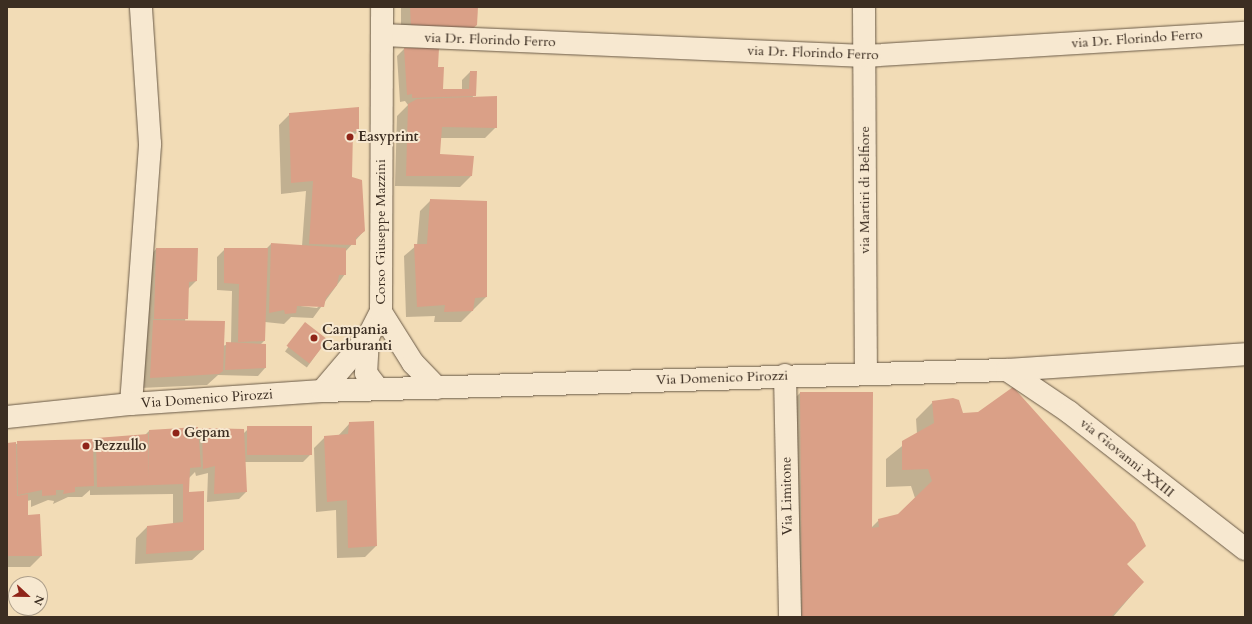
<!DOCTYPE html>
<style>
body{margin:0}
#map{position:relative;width:1252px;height:624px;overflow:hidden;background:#f2dcb6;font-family:Cardo,serif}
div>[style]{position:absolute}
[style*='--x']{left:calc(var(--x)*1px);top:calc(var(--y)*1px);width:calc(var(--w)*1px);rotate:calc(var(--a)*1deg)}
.shadow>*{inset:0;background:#0003;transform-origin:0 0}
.building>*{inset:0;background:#daa087;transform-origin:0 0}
.roads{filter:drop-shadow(0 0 1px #6a5a47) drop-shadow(0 0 1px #6a5a47)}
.minor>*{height:22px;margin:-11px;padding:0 11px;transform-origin:11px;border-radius:11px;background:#f7e8d0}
.dots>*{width:11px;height:11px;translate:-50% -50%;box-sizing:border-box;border:2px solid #f7e8d0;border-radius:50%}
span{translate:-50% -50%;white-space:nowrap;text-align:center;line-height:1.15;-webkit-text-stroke:4px #f7e8d0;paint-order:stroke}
.street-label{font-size:14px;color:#3c2e22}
.poi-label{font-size:14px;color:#3c2e22;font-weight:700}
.left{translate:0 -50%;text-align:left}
.frame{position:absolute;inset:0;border:8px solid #3c2e22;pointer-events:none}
.north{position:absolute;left:8px;top:576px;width:40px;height:40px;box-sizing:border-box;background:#f7e8d0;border:1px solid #ac9e8a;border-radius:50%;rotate:112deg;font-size:11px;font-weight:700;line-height:16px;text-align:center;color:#3c2e22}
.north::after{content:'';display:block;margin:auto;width:14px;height:18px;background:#8f2418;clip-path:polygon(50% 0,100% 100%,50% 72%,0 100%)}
</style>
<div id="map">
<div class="shadow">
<div style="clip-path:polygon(401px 7px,477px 7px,401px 37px)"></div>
<div style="clip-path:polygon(404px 49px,437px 68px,442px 90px,462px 90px,462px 80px,470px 72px,473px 98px,496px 127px,485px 138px,440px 138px,439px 155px,471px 176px,460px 187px,395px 186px,397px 116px,408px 105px,405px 101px,400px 102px,397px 56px)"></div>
<div style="clip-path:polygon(evenodd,290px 114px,358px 131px,352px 138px,350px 178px,361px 181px,364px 231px,345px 252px,345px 274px,313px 318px,291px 317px,284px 324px,265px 322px,264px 341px,261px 344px,265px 344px,265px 368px,258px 376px,218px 375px,207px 385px,140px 388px,149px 257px,156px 249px,196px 281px,188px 289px,185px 322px,223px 346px,231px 343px,232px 291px,217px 290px,217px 257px,225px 249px,266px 249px,271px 244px,302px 246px,306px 191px,281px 194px,279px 125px,290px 114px,292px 305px,319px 306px,317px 308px,292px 305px)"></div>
<div style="clip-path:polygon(431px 200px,486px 297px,461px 322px,434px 322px,435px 316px,406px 317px,404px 256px,417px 245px,420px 211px)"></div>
<div style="left:305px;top:324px;width:27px;height:34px;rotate:36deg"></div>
<div style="clip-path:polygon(800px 393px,871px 528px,879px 520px,898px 515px,915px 498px,911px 486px,886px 487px,886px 459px,917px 434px,916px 419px,933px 402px,962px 414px,1143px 582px,1113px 617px,785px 617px,783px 410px)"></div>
<div style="clip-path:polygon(350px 423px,376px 546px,365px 557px,337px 558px,336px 510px,316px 512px,314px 448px,325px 437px,338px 436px)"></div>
<div style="clip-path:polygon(202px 429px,243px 430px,243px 434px,248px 429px,311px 454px,303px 462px,244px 462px,246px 492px,239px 499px,207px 502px,208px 473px,196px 476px,195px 472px,189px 478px,188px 493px,203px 550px,192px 560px,135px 564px,136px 538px,147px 527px,173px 524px,173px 494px,90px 495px,90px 490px,82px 497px,68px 497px,53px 504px,54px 501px,48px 500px,31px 507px,31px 500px,27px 501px,27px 516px,41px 556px,30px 567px,7px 567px,7px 444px,92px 443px,96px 439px,145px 435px,149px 431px,198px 434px)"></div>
</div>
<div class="building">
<div style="clip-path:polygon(410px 7px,478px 7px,477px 25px,472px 29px,411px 26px)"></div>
<div style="clip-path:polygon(404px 48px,439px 48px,438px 67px,444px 67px,443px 89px,469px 89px,470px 71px,477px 71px,476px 96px,412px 98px,412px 94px,407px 95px)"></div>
<div style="clip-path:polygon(497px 96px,497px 128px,442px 127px,440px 154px,474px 156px,472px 176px,406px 176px,408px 104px,417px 99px)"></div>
<div style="clip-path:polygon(359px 107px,359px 132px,353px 131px,352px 177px,362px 180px,365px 231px,356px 238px,356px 245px,309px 244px,313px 181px,291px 183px,289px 113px)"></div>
<div style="clip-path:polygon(430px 199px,487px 201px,487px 297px,475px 298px,473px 311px,444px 312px,445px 305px,417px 307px,414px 244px,427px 244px)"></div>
<div style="clip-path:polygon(271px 243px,346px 248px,346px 275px,339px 275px,337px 285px,326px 298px,324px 307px,297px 306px,296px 313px,285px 314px,284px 310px,269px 313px)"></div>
<div style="clip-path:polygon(156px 248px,198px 248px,197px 281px,189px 282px,188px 319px,154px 319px)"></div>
<div style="clip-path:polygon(224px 248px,268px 248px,265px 341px,238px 342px,239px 284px,224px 283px)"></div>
<div style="clip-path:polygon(153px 320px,225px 321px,223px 371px,219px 374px,150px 378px)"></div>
<div style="left:305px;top:322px;width:29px;height:30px;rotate:38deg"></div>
<div style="clip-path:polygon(226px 342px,266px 344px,266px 368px,225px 370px)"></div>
<div style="clip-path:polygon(1013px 387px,1135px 523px,1146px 546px,1127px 564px,1144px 582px,1111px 617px,802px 617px,800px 392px,873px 392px,872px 528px,879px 527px,878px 519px,898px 514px,932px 481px,928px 469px,902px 470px,902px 441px,934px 423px,932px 401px,953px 398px,959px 400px,963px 413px,978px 412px)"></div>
<div style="clip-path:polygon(374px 421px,377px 546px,348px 548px,347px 500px,327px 502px,324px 436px,348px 434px,349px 422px)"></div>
<div style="left:312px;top:426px;width:29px;height:65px;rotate:90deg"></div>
<div style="clip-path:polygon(198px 427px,201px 467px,190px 468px,189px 492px,204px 491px,204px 550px,146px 554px,147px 526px,183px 522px,183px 484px,97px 487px,96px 438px,148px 434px,149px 478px,149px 430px)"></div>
<div style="clip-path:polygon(202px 428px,244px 429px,247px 492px,214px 494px,215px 466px,203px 469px)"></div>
<div style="clip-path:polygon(93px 439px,94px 486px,75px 487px,75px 492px,63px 494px,64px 490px,56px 490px,56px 495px,42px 496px,42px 490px,18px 495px,17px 441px)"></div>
<div style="clip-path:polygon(16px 442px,17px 496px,28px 494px,28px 515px,40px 514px,42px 556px,7px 556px,7px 443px)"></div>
</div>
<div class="roads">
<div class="minor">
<div style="--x:864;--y:7;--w:367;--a:89.7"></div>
<div style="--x:382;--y:35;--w:483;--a:2.5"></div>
<div style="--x:865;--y:56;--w:381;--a:-3.5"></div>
<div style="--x:381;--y:312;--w:60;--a:57.9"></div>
<div style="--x:413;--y:363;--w:35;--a:46"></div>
<div style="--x:368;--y:337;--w:36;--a:93"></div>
<div style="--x:366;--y:373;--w:20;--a:53"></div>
<div style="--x:1007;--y:370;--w:75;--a:34.1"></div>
<div style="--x:1069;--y:412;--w:223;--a:37.9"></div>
<div style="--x:785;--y:375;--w:242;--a:88.8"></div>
<div style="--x:322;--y:391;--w:71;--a:-49.6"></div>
<div style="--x:368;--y:337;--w:28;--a:-63"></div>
<div style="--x:381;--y:312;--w:305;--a:-89.8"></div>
<div style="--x:131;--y:404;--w:261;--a:-85.8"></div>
<div style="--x:150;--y:144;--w:137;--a:-93.8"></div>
<div style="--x:7;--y:417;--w:125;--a:-6"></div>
<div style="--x:131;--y:404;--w:191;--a:-3.9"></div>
<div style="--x:322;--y:391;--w:685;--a:-1.76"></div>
<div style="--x:1007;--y:370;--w:239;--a:-3.8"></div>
</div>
</div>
<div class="dots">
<div style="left:350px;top:137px;background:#8f2418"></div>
<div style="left:314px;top:338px;background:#8f2418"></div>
<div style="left:176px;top:433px;background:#8f2418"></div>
<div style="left:86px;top:446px;background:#8f2418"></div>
</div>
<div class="street-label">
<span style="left:1137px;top:39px;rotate:-4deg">via Dr. Florindo Ferro</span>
<span style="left:490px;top:40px;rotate:2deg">via Dr. Florindo Ferro</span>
<span style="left:813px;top:53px;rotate:2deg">via Dr. Florindo Ferro</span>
<span style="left:865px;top:190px;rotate:-90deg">via Martiri di Belfiore</span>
<span style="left:381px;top:232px;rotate:-90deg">Corso Giuseppe Mazzini</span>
<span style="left:722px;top:378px;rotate:-2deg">Via Domenico Pirozzi</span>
<span style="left:207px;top:399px;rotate:-4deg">Via Domenico Pirozzi</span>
<span style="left:1127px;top:458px;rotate:39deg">via Giovanni XXIII</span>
<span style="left:787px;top:496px;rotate:-91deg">Via Limitone</span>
</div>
<div class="poi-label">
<span class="left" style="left:358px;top:137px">Easyprint</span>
<span class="left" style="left:322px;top:338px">Campania<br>Carburanti</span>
<span class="left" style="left:184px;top:433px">Gepam</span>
<span class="left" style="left:94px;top:446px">Pezzullo</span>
</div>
<div class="frame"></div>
<div class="north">N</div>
</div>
